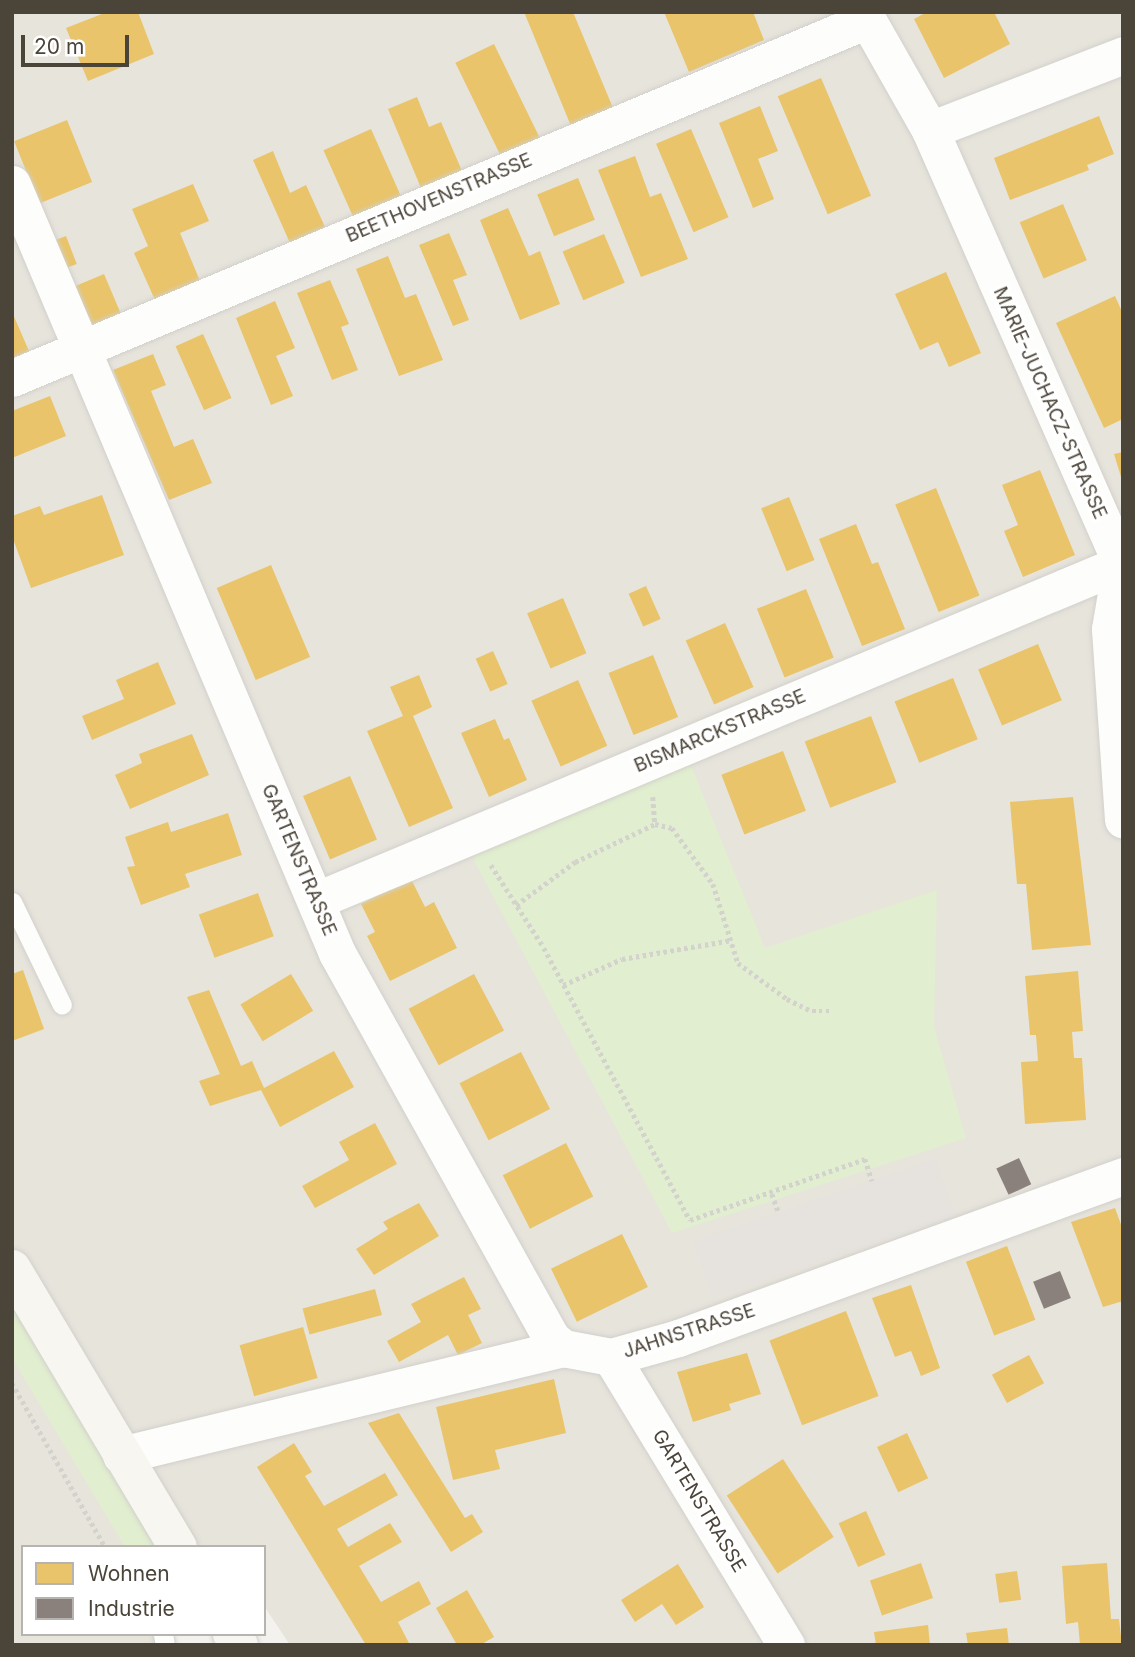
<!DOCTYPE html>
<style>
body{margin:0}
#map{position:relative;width:1135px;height:1657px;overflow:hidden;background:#f4f2ee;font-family:Inter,sans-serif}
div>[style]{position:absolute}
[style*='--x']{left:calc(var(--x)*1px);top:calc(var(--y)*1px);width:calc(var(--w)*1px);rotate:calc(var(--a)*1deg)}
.residential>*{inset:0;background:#e7e4dc}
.green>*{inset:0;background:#e1eecf}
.parking>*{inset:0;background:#e6e3df;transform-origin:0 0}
.homes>*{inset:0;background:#e9c46a;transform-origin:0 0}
.industry>*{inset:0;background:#8a817c;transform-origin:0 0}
.path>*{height:4.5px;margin-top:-2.25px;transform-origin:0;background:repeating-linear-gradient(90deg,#d3d2cc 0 3.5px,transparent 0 7px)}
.roads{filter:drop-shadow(0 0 2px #d2d0cb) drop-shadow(0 0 2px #d2d0cb)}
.lane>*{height:19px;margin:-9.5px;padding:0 9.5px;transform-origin:9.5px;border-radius:9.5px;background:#fdfdfc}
.street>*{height:37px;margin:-18.5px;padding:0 18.5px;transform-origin:18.5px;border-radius:18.5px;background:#fdfdfc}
.secondary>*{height:38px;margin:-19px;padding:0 19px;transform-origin:19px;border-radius:19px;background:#f7f6f1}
span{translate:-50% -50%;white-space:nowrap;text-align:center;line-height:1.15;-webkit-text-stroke:7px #fff;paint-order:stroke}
.street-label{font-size:19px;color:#4b4439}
.frame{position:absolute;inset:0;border:14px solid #4b4439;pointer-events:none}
.legend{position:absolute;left:21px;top:1545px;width:245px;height:91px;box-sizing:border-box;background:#fff;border:2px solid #b7b4b0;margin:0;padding:9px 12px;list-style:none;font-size:21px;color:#4b4439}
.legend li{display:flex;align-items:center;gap:14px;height:35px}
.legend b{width:35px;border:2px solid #b7b4b0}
.scale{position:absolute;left:21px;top:35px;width:108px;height:32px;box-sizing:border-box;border:4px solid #4b4439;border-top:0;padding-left:9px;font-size:21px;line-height:24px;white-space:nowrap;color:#4b4439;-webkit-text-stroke:5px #fff;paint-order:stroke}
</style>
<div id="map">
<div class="residential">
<div style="clip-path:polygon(12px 12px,1123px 12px,1123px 1645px,290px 1645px,264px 1606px,264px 1547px,23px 1547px,23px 1634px,173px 1634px,156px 1645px,12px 1645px)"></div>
</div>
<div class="green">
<div style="clip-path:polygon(688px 758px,765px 948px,937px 890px,934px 1027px,966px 1138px,672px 1233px,470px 853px)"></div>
<div style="clip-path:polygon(12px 1301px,164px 1547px,125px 1547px,12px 1358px)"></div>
</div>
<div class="parking">
<div style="left:936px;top:1158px;width:60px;height:257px;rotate:71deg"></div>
</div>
<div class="homes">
<div style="clip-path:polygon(107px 12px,138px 12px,154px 54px,88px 81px,66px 28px)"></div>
<div style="clip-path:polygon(524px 12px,573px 12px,613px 108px,571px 126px)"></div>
<div style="clip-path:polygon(664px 12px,753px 12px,764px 40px,689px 72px)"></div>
<div style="clip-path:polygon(927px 12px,994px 12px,1010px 44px,944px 78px,914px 19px)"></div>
<div style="left:494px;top:44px;width:107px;height:43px;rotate:64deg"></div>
<div style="left:821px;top:78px;width:128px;height:47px;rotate:67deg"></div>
<div style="clip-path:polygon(417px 97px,429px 127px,441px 122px,462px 171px,421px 188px,388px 109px)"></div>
<div style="clip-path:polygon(760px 106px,778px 151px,758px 159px,774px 199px,753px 208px,719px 123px)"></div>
<div style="clip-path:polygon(1099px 116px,1114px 154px,1087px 165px,1089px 170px,1010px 200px,994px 158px)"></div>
<div style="left:67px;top:120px;width:67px;height:57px;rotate:68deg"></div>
<div style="left:371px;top:129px;width:74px;height:52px;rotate:66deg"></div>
<div style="left:691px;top:129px;width:96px;height:38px;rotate:67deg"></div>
<div style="clip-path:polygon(273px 151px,290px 193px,306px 185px,325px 227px,290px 243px,253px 160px)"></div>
<div style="clip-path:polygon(635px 156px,650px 197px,661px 193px,688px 259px,641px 277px,598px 170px)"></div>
<div style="left:578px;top:178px;width:45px;height:44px;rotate:68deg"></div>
<div style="clip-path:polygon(193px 184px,209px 221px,180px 233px,200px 281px,155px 300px,134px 253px,148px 246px,132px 209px)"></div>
<div style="left:1063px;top:204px;width:61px;height:47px;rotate:67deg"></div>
<div style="clip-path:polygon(508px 208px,529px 256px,540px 251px,560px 304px,520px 320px,480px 220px)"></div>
<div style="clip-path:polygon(449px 233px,467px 275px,453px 280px,469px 320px,453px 326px,419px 245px)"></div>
<div style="left:604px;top:234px;width:53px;height:45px;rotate:67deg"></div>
<div style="left:66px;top:236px;width:30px;height:21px;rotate:69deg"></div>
<div style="clip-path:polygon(388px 256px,405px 298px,416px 294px,443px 360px,399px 376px,356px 269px)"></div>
<div style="clip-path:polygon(946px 272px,981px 353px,949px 367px,938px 342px,920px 350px,895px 294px)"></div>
<div style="left:104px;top:274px;width:44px;height:38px;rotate:67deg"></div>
<div style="clip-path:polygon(330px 280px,349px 324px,341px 327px,358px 370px,332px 380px,297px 293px)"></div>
<div style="clip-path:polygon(1115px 296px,1123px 314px,1123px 419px,1104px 428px,1056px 323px)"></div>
<div style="clip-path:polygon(275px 301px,295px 348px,276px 356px,293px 396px,271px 405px,236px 318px)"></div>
<div style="clip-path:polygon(12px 312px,29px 351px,12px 358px)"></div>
<div style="left:203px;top:334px;width:70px;height:30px;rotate:66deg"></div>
<div style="clip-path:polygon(153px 354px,166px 385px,151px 391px,174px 447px,193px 439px,212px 483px,169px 500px,113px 370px)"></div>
<div style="clip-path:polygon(50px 396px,66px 436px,12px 458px,12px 411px)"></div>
<div style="clip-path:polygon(1123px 452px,1123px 480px,1122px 480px,1114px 454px)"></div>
<div style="clip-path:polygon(1040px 470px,1075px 555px,1023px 577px,1004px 531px,1018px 525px,1002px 485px)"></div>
<div style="left:936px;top:488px;width:116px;height:44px;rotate:68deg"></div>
<div style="clip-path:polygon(102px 495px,124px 555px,31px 588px,12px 536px,12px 516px,40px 506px,44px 515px)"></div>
<div style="left:789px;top:497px;width:68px;height:30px;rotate:68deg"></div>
<div style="clip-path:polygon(856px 524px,872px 564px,878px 562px,905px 629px,862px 646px,819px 539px)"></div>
<div style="left:271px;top:565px;width:100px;height:59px;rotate:67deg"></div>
<div style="left:646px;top:586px;width:36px;height:19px;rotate:66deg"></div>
<div style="left:806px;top:589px;width:74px;height:53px;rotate:68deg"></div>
<div style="left:563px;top:598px;width:60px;height:39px;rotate:67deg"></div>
<div style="left:725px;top:623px;width:70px;height:43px;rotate:66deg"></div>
<div style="left:1038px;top:644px;width:61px;height:65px;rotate:67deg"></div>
<div style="left:493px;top:651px;width:36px;height:19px;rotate:66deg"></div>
<div style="left:653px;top:655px;width:67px;height:48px;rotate:68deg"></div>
<div style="clip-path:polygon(158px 662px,176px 704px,92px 740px,82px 716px,124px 699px,116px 680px)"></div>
<div style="clip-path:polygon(419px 675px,432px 707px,413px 716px,453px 808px,409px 827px,367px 731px,403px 716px,390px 687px)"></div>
<div style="left:953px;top:678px;width:66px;height:63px;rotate:68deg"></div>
<div style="left:578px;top:680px;width:72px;height:51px;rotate:66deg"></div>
<div style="left:871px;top:716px;width:71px;height:71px;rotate:69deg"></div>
<div style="clip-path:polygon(495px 719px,504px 740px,509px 738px,527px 780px,489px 797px,461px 733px)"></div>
<div style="clip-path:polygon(192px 734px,209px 775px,130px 809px,115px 775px,142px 763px,139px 754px)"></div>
<div style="left:783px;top:751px;width:64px;height:66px;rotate:69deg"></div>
<div style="left:350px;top:776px;width:69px;height:51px;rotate:67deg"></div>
<div style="clip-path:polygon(1073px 797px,1091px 945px,1032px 950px,1026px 884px,1017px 884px,1010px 802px)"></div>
<div style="clip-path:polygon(228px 813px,242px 855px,185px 874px,190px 887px,141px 905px,127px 867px,135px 866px,125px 837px,168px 822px,171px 832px)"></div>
<div style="clip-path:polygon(411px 879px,425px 907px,434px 902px,457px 948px,390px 981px,367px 936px,375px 932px,361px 904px)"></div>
<div style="left:258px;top:893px;width:46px;height:63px;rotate:70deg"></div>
<div style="clip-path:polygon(23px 970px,44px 1029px,12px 1041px,12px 974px)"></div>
<div style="clip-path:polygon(1078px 971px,1083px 1031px,1072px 1032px,1074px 1058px,1082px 1058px,1086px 1120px,1025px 1124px,1021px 1062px,1038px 1061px,1036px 1035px,1030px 1035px,1025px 976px)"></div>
<div style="left:291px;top:974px;width:43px;height:59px;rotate:59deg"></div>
<div style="left:474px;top:974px;width:64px;height:74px;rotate:62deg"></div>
<div style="clip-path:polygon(209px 990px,241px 1066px,252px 1061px,264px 1088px,334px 1051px,354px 1087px,280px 1127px,261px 1090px,210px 1106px,199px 1081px,220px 1074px,187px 997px)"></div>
<div style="left:521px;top:1052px;width:64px;height:69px;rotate:63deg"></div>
<div style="clip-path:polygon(375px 1123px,397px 1164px,315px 1208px,302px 1186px,349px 1160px,339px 1142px)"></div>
<div style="left:566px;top:1143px;width:60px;height:71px;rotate:63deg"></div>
<div style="clip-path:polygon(419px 1203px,439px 1236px,374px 1275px,356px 1249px,388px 1229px,383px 1222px)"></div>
<div style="clip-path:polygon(1115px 1208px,1123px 1230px,1123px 1301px,1103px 1307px,1071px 1222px)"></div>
<div style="left:622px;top:1234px;width:59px;height:79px;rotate:64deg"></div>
<div style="left:1007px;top:1246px;width:79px;height:44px;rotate:69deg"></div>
<div style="clip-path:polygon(464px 1277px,481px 1309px,468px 1315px,482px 1343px,458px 1355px,448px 1335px,399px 1362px,387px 1341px,421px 1322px,411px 1304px)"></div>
<div style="clip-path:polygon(911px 1285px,940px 1368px,921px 1376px,911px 1351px,895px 1357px,872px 1298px)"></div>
<div style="left:375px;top:1289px;width:27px;height:75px;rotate:75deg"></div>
<div style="left:846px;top:1311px;width:91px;height:82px;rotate:69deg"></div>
<div style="left:303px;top:1327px;width:53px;height:66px;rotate:74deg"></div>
<div style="clip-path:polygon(747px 1353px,761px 1394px,729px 1404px,731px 1410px,693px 1422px,677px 1372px)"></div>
<div style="left:1029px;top:1355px;width:32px;height:42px;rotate:62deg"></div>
<div style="clip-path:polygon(554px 1379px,566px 1433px,495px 1450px,500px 1469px,453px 1480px,436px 1407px)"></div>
<div style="clip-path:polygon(399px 1413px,465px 1518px,472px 1514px,483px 1532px,451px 1552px,368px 1423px)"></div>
<div style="left:907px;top:1433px;width:50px;height:33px;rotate:65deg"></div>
<div style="clip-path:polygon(294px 1443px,312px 1472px,305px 1476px,324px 1506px,385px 1473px,398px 1495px,337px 1529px,348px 1547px,390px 1523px,402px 1542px,359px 1566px,381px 1602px,419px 1581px,431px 1604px,398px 1622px,410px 1645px,366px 1645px,257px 1467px)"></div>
<div style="left:783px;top:1459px;width:93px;height:67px;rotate:57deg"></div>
<div style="left:866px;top:1511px;width:48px;height:30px;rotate:66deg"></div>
<div style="left:921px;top:1563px;width:37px;height:54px;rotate:71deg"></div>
<div style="clip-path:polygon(1107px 1563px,1111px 1619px,1119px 1619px,1122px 1645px,1080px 1645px,1078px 1622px,1066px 1624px,1062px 1566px)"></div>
<div style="clip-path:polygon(678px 1564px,704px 1607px,676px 1625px,662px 1604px,635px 1622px,621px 1600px)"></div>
<div style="left:1017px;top:1571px;width:29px;height:22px;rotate:82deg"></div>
<div style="clip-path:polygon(467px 1590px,494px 1637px,480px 1645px,457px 1645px,436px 1608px)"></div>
<div style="clip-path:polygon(928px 1625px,930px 1645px,876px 1645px,874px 1632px)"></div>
<div style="clip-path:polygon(1007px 1628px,1009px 1645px,968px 1645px,966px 1633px)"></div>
</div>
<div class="industry">
<div style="left:1019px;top:1158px;width:29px;height:25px;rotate:65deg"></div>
<div style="left:1060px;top:1271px;width:29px;height:29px;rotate:68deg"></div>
</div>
<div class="path">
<div style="--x:653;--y:797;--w:27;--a:86"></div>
<div style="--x:491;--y:865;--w:98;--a:57.4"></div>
<div style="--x:544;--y:948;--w:309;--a:61.8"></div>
<div style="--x:690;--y:1220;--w:185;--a:-19.2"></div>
<div style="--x:865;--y:1159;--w:23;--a:72"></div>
<div style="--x:516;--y:905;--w:73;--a:-36.1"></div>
<div style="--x:575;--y:862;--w:89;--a:-25.4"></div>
<div style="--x:655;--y:824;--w:17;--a:13"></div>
<div style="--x:672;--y:828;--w:69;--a:53.8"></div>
<div style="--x:713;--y:884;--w:83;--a:72.4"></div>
<div style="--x:738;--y:963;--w:61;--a:36.3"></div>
<div style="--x:787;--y:999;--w:28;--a:26"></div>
<div style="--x:812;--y:1011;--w:21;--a:0"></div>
<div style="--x:563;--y:985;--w:64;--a:-23.8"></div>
<div style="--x:622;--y:959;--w:112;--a:-9.8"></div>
<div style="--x:772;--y:1194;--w:20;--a:70"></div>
<div style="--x:12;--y:1383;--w:189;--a:60.4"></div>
</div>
<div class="roads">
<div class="lane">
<div style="--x:12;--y:902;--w:114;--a:64.1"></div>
<div style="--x:163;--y:1634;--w:11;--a:80"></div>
</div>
<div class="street">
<div style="--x:863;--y:12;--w:136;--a:60.4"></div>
<div style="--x:930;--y:130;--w:474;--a:66.2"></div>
<div style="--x:1121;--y:564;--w:66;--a:99.6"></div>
<div style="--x:1110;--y:629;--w:191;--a:86.1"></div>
<div style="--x:930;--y:130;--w:207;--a:-21.2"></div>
<div style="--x:12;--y:184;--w:835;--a:67.09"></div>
<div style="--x:337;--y:953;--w:440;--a:60.9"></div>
<div style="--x:551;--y:1338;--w:16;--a:40"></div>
<div style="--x:12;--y:378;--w:927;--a:-22.72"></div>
<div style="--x:317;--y:900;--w:874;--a:-22.69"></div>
<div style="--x:611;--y:1357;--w:337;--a:58.7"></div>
<div style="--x:121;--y:1455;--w:455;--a:-13.6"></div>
<div style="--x:563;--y:1348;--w:49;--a:10.6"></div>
<div style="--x:611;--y:1357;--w:70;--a:-15.8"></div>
<div style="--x:678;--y:1338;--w:474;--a:-20"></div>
</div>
<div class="secondary">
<div style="--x:12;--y:1269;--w:324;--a:59.2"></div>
<div style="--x:232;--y:1634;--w:13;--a:58"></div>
</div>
</div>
<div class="street-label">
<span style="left:439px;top:198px;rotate:-23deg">BEETHOVENSTRASSE</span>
<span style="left:1050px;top:403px;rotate:66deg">MARIE-JUCHACZ-STRASSE</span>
<span style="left:720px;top:731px;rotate:-23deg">BISMARCKSTRASSE</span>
<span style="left:299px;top:860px;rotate:67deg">GARTENSTRASSE</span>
<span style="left:689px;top:1331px;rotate:-18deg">JAHNSTRASSE</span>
<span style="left:699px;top:1501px;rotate:59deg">GARTENSTRASSE</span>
</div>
<div class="frame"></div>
<ul class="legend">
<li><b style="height:19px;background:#e9c46a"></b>Wohnen</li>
<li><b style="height:19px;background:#8a817c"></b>Industrie</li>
</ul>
<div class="scale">20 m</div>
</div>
